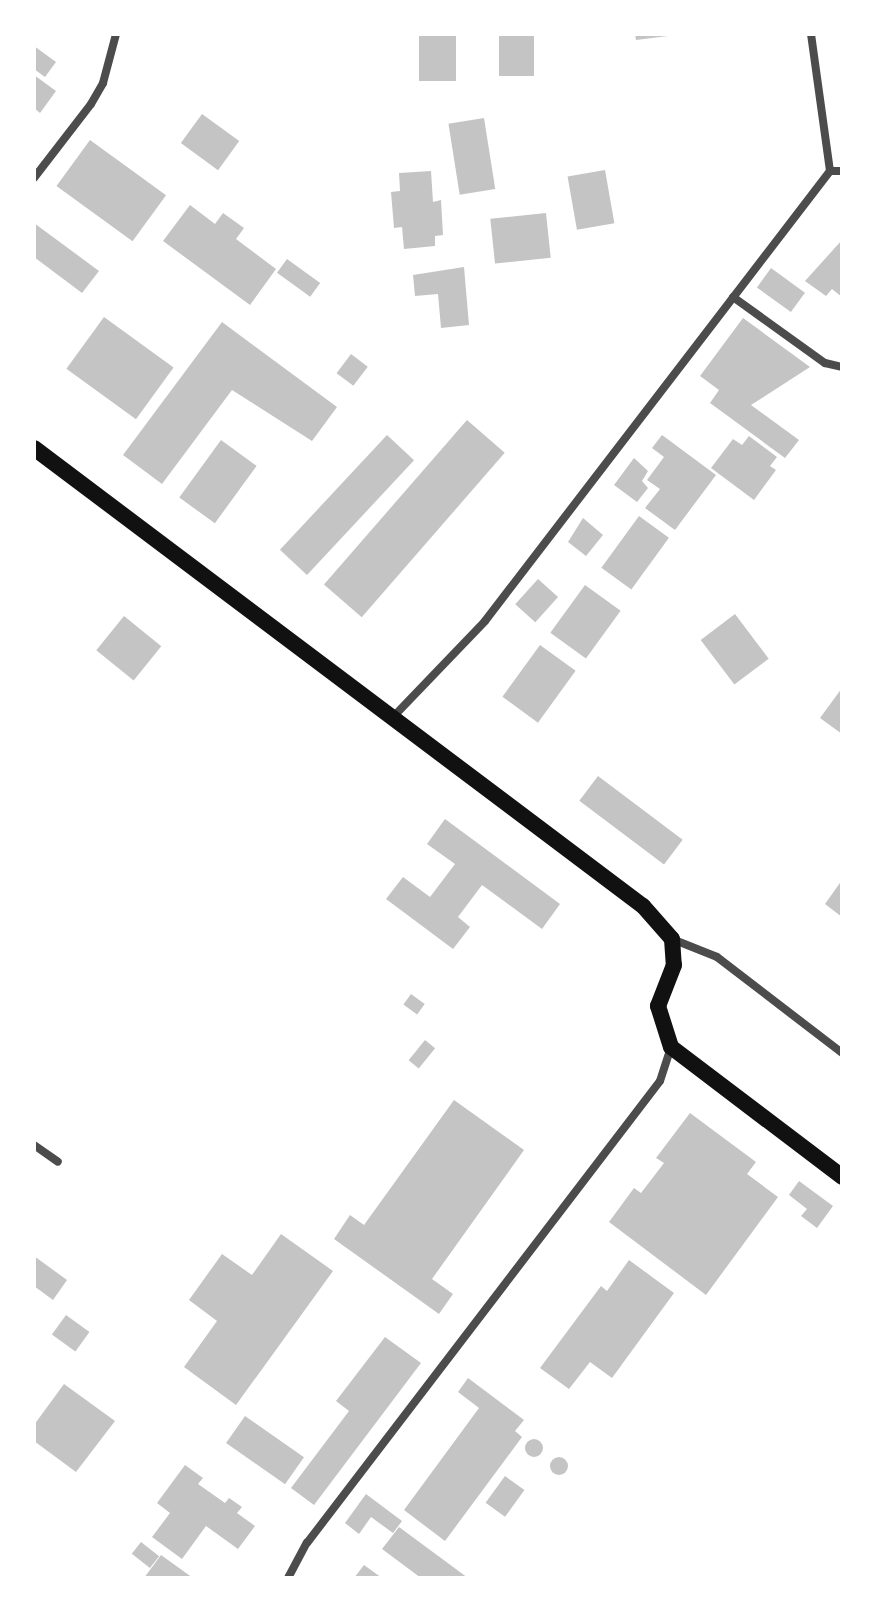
<!DOCTYPE html>
<style>
body{margin:0}
#map{position:relative;width:876px;height:1612px;overflow:hidden;background:#fff;font-family:Lato,sans-serif}
div>[style]{position:absolute}
[style*='--x']{left:calc(var(--x)*1px);top:calc(var(--y)*1px);width:calc(var(--w)*1px);rotate:calc(var(--a)*1deg)}
.building>*{inset:0;background:#c4c4c4;transform-origin:0 0}
.round{border-radius:50%}
.minor>*{height:8px;margin:-4px;padding:0 4px;transform-origin:4px;border-radius:4px;background:#4c4c4c}
.secondary>*{height:16px;margin:-8px;padding:0 8px;transform-origin:8px;border-radius:8px;background:#111}
span{translate:-50% -50%;white-space:nowrap;text-align:center;line-height:1.15;-webkit-text-stroke:6px #fff;paint-order:stroke}
.frame{position:absolute;inset:0;border:36px solid #fff;pointer-events:none}
</style>
<div id="map">
<div class="building">
<div style="left:419px;top:34px;width:37px;height:47px"></div>
<div style="left:499px;top:34px;width:35px;height:42px"></div>
<div style="clip-path:polygon(635px 34px,668px 34px,668px 36px,636px 40px)"></div>
<div style="clip-path:polygon(34px 46px,56px 62px,45px 77px,34px 69px)"></div>
<div style="clip-path:polygon(34px 75px,56px 91px,40px 113px,34px 108px)"></div>
<div style="left:202px;top:114px;width:46px;height:36px;rotate:36deg"></div>
<div style="left:484px;top:118px;width:72px;height:36px;rotate:81deg"></div>
<div style="left:90px;top:140px;width:94px;height:57px;rotate:36deg"></div>
<div style="left:605px;top:170px;width:54px;height:38px;rotate:80deg"></div>
<div style="clip-path:polygon(431px 171px,433px 202px,441px 200px,443px 235px,435px 236px,435px 246px,404px 249px,402px 227px,394px 228px,391px 192px,400px 191px,399px 173px)"></div>
<div style="clip-path:polygon(190px 205px,215px 224px,223px 213px,244px 228px,236px 239px,276px 269px,250px 305px,163px 241px)"></div>
<div style="left:546px;top:213px;width:45px;height:56px;rotate:84deg"></div>
<div style="clip-path:polygon(34px 223px,99px 271px,82px 293px,34px 257px)"></div>
<div style="clip-path:polygon(842px 240px,842px 297px,832px 289px,826px 296px,805px 281px)"></div>
<div style="left:287px;top:259px;width:41px;height:17px;rotate:36deg"></div>
<div style="clip-path:polygon(464px 267px,469px 325px,441px 328px,438px 294px,415px 296px,413px 275px)"></div>
<div style="left:771px;top:268px;width:42px;height:24px;rotate:36deg"></div>
<div style="left:104px;top:317px;width:86px;height:64px;rotate:36deg"></div>
<div style="clip-path:polygon(743px 318px,810px 367px,751px 405px,799px 440px,785px 458px,710px 403px,719px 390px,700px 376px)"></div>
<div style="clip-path:polygon(222px 322px,337px 407px,312px 441px,232px 390px,162px 484px,123px 455px)"></div>
<div style="left:351px;top:354px;width:21px;height:24px;rotate:37deg"></div>
<div style="left:467px;top:420px;width:50px;height:218px;rotate:41deg"></div>
<div style="left:387px;top:435px;width:37px;height:157px;rotate:43deg"></div>
<div style="clip-path:polygon(662px 435px,716px 475px,675px 530px,645px 508px,660px 489px,647px 480px,664px 457px,652px 448px)"></div>
<div style="clip-path:polygon(749px 436px,777px 457px,770px 466px,776px 470px,754px 500px,711px 468px,733px 439px,742px 445px)"></div>
<div style="left:221px;top:440px;width:44px;height:71px;rotate:36deg"></div>
<div style="clip-path:polygon(634px 458px,648px 471px,642px 481px,648px 488px,637px 502px,614px 485px)"></div>
<div style="left:639px;top:516px;width:37px;height:64px;rotate:36deg"></div>
<div style="clip-path:polygon(583px 518px,603px 535px,586px 556px,568px 542px)"></div>
<div style="left:538px;top:579px;width:27px;height:34px;rotate:42deg"></div>
<div style="left:585px;top:585px;width:44px;height:59px;rotate:36deg"></div>
<div style="left:735px;top:614px;width:56px;height:43px;rotate:53deg"></div>
<div style="left:124px;top:616px;width:48px;height:44px;rotate:39deg"></div>
<div style="left:540px;top:645px;width:44px;height:64px;rotate:36deg"></div>
<div style="clip-path:polygon(842px 688px,842px 734px,820px 718px)"></div>
<div style="left:598px;top:776px;width:106px;height:31px;rotate:37deg"></div>
<div style="clip-path:polygon(445px 819px,560px 904px,542px 929px,482px 885px,458px 917px,470px 927px,453px 949px,386px 899px,403px 877px,430px 897px,455px 864px,427px 844px)"></div>
<div style="clip-path:polygon(842px 880px,842px 917px,825px 904px)"></div>
<div style="left:411px;top:994px;width:17px;height:13px;rotate:36deg"></div>
<div style="left:425px;top:1040px;width:13px;height:26px;rotate:39deg"></div>
<div style="clip-path:polygon(454px 1100px,524px 1150px,432px 1279px,453px 1294px,439px 1314px,334px 1239px,350px 1215px,364px 1225px)"></div>
<div style="clip-path:polygon(690px 1113px,756px 1162px,747px 1174px,778px 1197px,706px 1295px,609px 1222px,634px 1188px,641px 1193px,664px 1163px,656px 1158px)"></div>
<div style="clip-path:polygon(799px 1181px,833px 1206px,817px 1228px,801px 1216px,807px 1209px,789px 1195px)"></div>
<div style="clip-path:polygon(281px 1234px,333px 1271px,236px 1405px,184px 1367px,217px 1321px,189px 1300px,222px 1254px,252px 1275px)"></div>
<div style="clip-path:polygon(34px 1256px,67px 1280px,53px 1300px,34px 1286px)"></div>
<div style="clip-path:polygon(629px 1260px,674px 1293px,612px 1378px,590px 1362px,569px 1389px,540px 1368px,601px 1286px,607px 1291px)"></div>
<div style="left:66px;top:1315px;width:29px;height:24px;rotate:36deg"></div>
<div style="clip-path:polygon(385px 1337px,421px 1363px,314px 1505px,291px 1488px,349px 1411px,336px 1401px)"></div>
<div style="clip-path:polygon(468px 1378px,524px 1420px,515px 1431px,522px 1437px,445px 1541px,404px 1510px,479px 1408px,458px 1392px)"></div>
<div style="clip-path:polygon(64px 1384px,115px 1421px,76px 1472px,34px 1441px,34px 1425px)"></div>
<div style="left:245px;top:1416px;width:72px;height:33px;rotate:35deg"></div>
<div class="round" style="left:525px;top:1439px;width:18px;height:18px"></div>
<div class="round" style="left:550px;top:1457px;width:18px;height:18px"></div>
<div style="clip-path:polygon(185px 1465px,203px 1478px,198px 1484px,225px 1503px,229px 1498px,242px 1507px,237px 1513px,255px 1526px,238px 1549px,206px 1526px,182px 1559px,152px 1537px,170px 1513px,157px 1503px)"></div>
<div style="left:505px;top:1476px;width:24px;height:33px;rotate:36deg"></div>
<div style="clip-path:polygon(366px 1494px,402px 1521px,393px 1533px,371px 1517px,359px 1534px,345px 1523px)"></div>
<div style="clip-path:polygon(399px 1527px,468px 1578px,421px 1578px,382px 1549px)"></div>
<div style="left:141px;top:1542px;width:23px;height:15px;rotate:38deg"></div>
<div style="clip-path:polygon(161px 1555px,193px 1578px,144px 1578px)"></div>
<div style="clip-path:polygon(364px 1565px,382px 1578px,354px 1578px)"></div>
</div>
<div class="minor">
<div style="--x:811;--y:34;--w:138;--a:82.1"></div>
<div style="--x:34;--y:178;--w:93;--a:-52.4"></div>
<div style="--x:91;--y:104;--w:24;--a:-60"></div>
<div style="--x:103;--y:83;--w:51;--a:-75.1"></div>
<div style="--x:733;--y:297;--w:113;--a:35.7"></div>
<div style="--x:825;--y:363;--w:17;--a:13"></div>
<div style="--x:395;--y:715;--w:130;--a:-46.2"></div>
<div style="--x:485;--y:621;--w:567;--a:-52.52"></div>
<div style="--x:830;--y:171;--w:12;--a:0"></div>
<div style="--x:672;--y:939;--w:48;--a:21.8"></div>
<div style="--x:717;--y:957;--w:158;--a:37.5"></div>
<div style="--x:34;--y:1145;--w:29;--a:35"></div>
<div style="--x:288;--y:1578;--w:40;--a:-62"></div>
<div style="--x:307;--y:1543;--w:581;--a:-52.62"></div>
<div style="--x:660;--y:1081;--w:36;--a:-72"></div>
</div>
<div class="secondary">
<div style="--x:34;--y:448;--w:762;--a:36.95"></div>
<div style="--x:643;--y:906;--w:44;--a:48.7"></div>
<div style="--x:672;--y:939;--w:26;--a:86"></div>
<div style="--x:674;--y:965;--w:44;--a:111.3"></div>
<div style="--x:658;--y:1006;--w:43;--a:72.4"></div>
<div style="--x:671;--y:1047;--w:215;--a:37.2"></div>
</div>
<div class="frame"></div>
</div>
